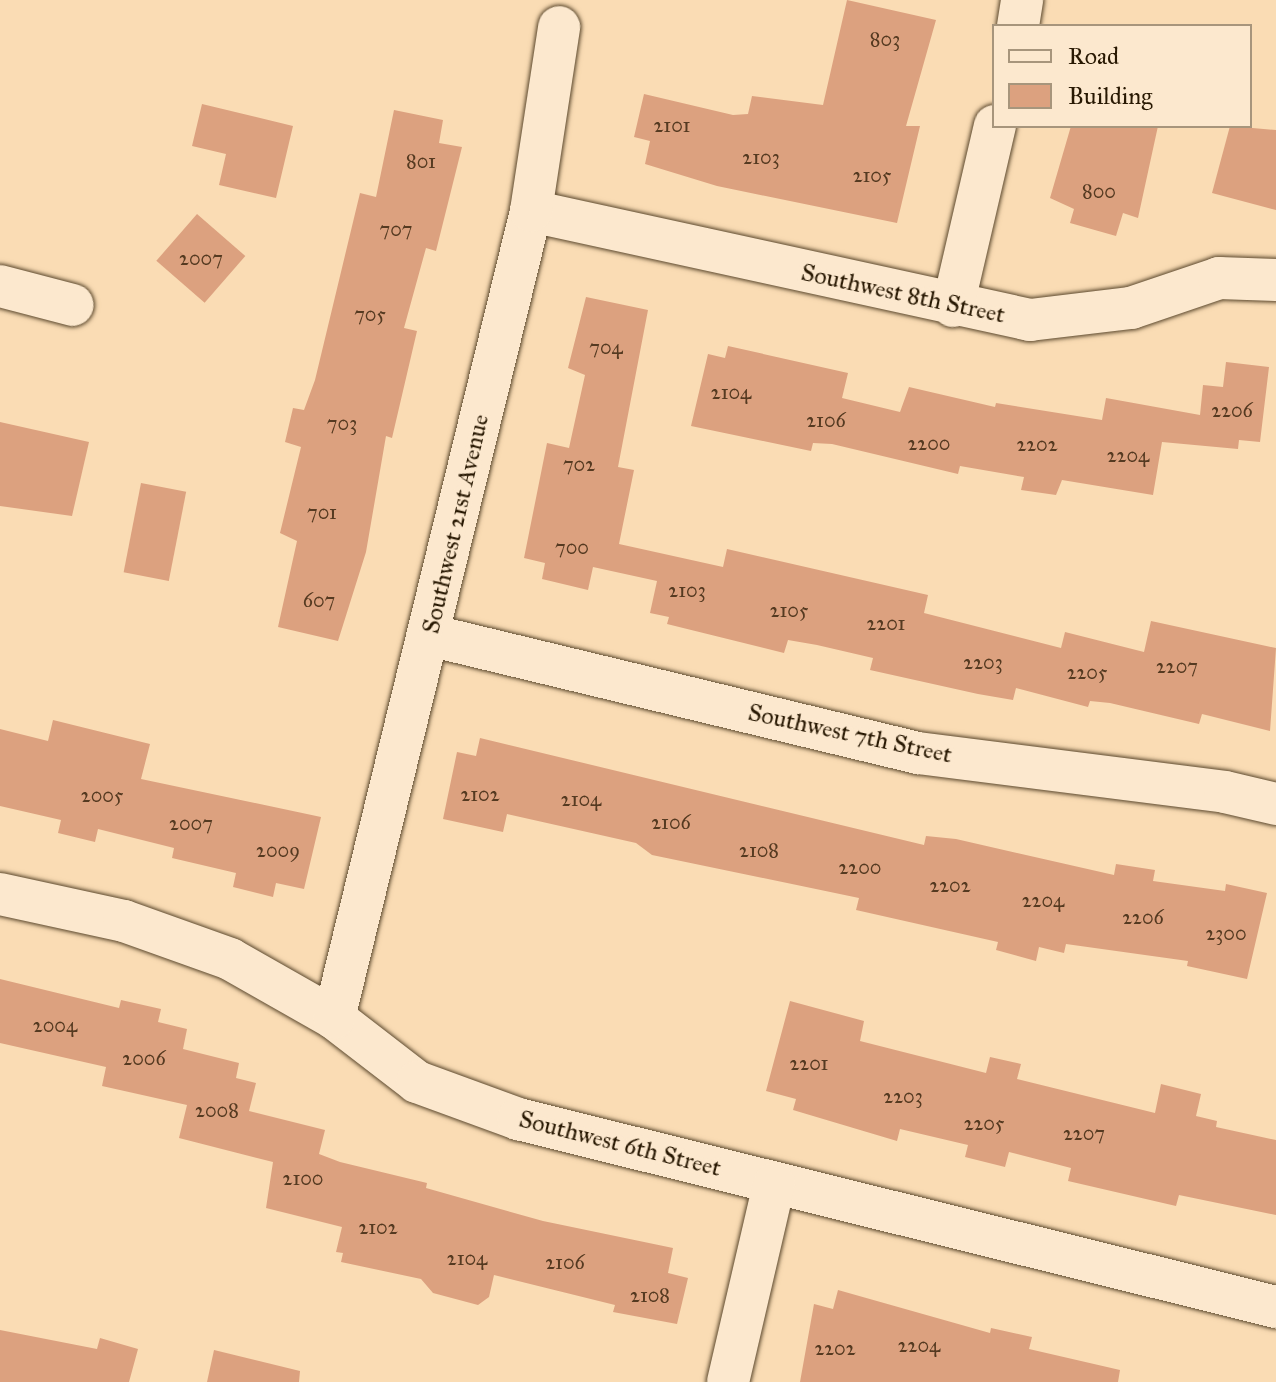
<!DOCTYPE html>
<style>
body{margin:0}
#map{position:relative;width:1276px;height:1382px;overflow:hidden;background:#fadcb4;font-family:"IM FELL Great Primer",serif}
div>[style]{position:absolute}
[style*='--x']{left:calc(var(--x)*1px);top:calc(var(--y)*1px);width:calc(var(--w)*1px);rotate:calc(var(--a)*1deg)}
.building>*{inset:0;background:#dca17f;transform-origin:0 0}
.roads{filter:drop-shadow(0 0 2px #5c492e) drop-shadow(0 0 2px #5c492e)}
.street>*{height:42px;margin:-21px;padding:0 21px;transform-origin:21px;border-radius:21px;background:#fce8ce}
span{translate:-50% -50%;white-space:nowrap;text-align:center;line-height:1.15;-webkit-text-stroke:8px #fce8ce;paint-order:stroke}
.number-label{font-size:20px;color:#553a21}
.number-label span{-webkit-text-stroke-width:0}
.street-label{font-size:24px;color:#281802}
.legend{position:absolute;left:992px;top:24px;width:260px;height:104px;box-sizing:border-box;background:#fce8ce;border:2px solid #a7957c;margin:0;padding:10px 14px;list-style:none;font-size:24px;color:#281802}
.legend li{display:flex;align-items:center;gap:16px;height:40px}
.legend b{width:40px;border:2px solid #a7957c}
</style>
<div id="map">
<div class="building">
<div style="clip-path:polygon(847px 0,936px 20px,906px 126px,920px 126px,897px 223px,717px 186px,645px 164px,650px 141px,634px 137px,644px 94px,733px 115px,748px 114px,752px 96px,823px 105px)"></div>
<div style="clip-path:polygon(202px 104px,293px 126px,276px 198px,219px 185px,226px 154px,192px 146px)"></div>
<div style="clip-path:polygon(394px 110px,443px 120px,439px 143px,462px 147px,436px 251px,426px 248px,404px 328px,417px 331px,392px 438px,386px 436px,366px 552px,338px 641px,278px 627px,297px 541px,280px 533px,301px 447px,285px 442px,293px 408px,304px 410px,315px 380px,360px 193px,376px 197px)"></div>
<div style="clip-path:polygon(1071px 126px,1158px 126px,1138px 218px,1123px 213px,1116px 236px,1070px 223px,1074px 209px,1050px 198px)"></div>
<div style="clip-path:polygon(1230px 126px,1276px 130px,1276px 210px,1212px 193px)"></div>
<div style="left:197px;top:214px;width:64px;height:62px;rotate:41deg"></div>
<div style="clip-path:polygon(586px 297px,648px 310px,618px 467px,634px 470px,619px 544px,723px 567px,727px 549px,928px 595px,924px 613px,1061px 648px,1065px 632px,1144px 652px,1151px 621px,1276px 648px,1270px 731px,1202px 714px,1199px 724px,1110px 703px,1090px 701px,1088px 707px,1016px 688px,1013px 700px,978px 694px,870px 670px,873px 658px,817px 645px,788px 640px,784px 653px,667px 624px,669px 617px,650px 613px,657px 581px,593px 567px,588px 590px,542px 579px,545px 563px,524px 558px,547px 443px,569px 448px,585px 375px,568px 368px)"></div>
<div style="clip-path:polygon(728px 346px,848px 373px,842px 398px,900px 412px,909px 387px,995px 407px,996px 403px,1102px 420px,1106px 398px,1200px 415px,1203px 385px,1223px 387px,1226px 362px,1269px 367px,1260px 442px,1239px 440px,1238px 449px,1162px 442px,1153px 495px,1062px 480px,1056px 495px,1021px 490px,1024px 477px,960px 466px,958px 474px,832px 444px,813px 443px,811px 451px,691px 426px,708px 354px,725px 358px)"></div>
<div style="clip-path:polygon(0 422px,89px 442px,72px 516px,0 506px)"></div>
<div style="left:141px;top:483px;width:46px;height:91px;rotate:11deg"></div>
<div style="clip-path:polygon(53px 720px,150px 744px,141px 779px,321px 817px,304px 889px,276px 883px,273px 897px,233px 887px,236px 873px,172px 858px,174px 848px,98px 829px,95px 842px,58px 833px,61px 820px,0 806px,0 729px,48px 741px)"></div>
<div style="clip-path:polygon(480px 738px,924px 845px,926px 836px,956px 839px,1114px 875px,1116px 864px,1155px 870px,1153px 881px,1225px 891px,1226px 884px,1267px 893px,1247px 979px,1187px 966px,1188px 961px,1066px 944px,1064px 953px,1039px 947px,1036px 961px,996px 950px,998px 942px,856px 910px,859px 898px,652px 855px,636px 843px,507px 814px,503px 832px,443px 819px,457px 752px,476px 756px)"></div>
<div style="clip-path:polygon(0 979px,119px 1008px,121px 1000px,161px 1009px,158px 1022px,187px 1029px,183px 1049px,239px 1063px,236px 1078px,256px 1083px,249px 1111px,325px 1130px,319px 1154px,340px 1162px,427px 1183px,426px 1188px,543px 1221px,673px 1248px,668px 1273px,688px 1278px,677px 1324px,613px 1312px,615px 1305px,494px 1275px,489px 1297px,478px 1305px,433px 1293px,421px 1279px,341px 1262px,343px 1253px,336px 1252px,342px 1227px,266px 1208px,273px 1162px,179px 1138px,187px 1105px,102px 1086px,106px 1067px,0 1043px)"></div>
<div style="clip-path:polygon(790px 1001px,864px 1021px,860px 1041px,986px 1073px,990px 1057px,1021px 1064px,1017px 1079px,1155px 1113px,1161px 1084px,1201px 1094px,1196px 1116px,1217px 1121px,1216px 1127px,1276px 1140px,1276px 1215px,1179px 1195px,1176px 1206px,1068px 1181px,1071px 1168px,1009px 1152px,1005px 1167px,965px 1157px,968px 1145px,900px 1129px,897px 1141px,793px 1110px,796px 1099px,766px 1091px)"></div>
<div style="clip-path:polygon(838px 1290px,990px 1333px,991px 1328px,1032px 1337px,1029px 1349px,1120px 1370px,1118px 1382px,800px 1382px,814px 1304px,833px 1309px)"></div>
<div style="clip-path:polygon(0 1330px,97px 1349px,100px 1338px,138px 1349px,129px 1382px,0 1382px)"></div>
<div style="clip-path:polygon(214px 1350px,300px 1371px,299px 1382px,207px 1382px)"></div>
</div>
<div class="roads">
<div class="street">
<div style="--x:1018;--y:26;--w:26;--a:-81"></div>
<div style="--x:531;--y:211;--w:511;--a:12.32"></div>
<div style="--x:1030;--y:320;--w:102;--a:-6.8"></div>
<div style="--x:1131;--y:308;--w:93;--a:-18.8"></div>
<div style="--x:1219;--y:278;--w:57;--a:2"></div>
<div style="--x:0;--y:286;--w:75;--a:14.6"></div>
<div style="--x:953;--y:306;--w:185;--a:-76.9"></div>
<div style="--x:429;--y:635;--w:503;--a:13.57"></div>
<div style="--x:918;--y:753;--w:309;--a:7.2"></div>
<div style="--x:1225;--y:792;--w:52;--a:13.2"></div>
<div style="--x:0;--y:894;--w:127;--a:12.3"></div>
<div style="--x:124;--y:921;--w:113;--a:19.7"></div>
<div style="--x:230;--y:959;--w:120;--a:29.6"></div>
<div style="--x:334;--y:1018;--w:105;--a:37.6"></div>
<div style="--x:417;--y:1082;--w:108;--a:20.1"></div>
<div style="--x:518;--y:1119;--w:781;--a:13.93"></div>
<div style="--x:334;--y:1018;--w:831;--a:-76.28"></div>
<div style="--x:531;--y:211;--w:186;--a:-81.3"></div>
<div style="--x:728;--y:1382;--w:203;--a:-76.9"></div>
</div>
</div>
<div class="number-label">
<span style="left:885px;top:39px">803</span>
<span style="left:672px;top:125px">2101</span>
<span style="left:761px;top:157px">2103</span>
<span style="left:421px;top:161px">801</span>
<span style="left:872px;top:175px">2105</span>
<span style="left:1099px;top:191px">800</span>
<span style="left:396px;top:229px">707</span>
<span style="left:201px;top:258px">2007</span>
<span style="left:370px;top:314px">705</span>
<span style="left:606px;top:347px">704</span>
<span style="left:731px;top:392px">2104</span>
<span style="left:1232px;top:410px">2206</span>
<span style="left:826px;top:420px">2106</span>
<span style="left:342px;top:423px">703</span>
<span style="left:929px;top:443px">2200</span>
<span style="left:1037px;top:444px">2202</span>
<span style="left:1128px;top:455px">2204</span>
<span style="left:579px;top:464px">702</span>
<span style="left:322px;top:512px">701</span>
<span style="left:572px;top:547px">700</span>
<span style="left:687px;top:590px">2103</span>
<span style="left:319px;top:600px">607</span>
<span style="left:789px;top:610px">2105</span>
<span style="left:886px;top:623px">2201</span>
<span style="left:983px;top:662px">2203</span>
<span style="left:1177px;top:666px">2207</span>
<span style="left:1087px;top:672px">2205</span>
<span style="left:480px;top:794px">2102</span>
<span style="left:102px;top:795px">2005</span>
<span style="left:581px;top:799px">2104</span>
<span style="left:671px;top:822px">2106</span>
<span style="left:191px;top:823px">2007</span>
<span style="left:278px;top:850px">2009</span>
<span style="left:759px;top:850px">2108</span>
<span style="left:860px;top:867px">2200</span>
<span style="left:950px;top:885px">2202</span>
<span style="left:1043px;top:900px">2204</span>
<span style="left:1143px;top:917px">2206</span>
<span style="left:1226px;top:933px">2300</span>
<span style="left:55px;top:1025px">2004</span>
<span style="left:144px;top:1058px">2006</span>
<span style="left:809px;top:1063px">2201</span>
<span style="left:903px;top:1096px">2203</span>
<span style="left:217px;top:1110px">2008</span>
<span style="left:984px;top:1123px">2205</span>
<span style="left:1084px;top:1133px">2207</span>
<span style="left:303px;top:1178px">2100</span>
<span style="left:378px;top:1227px">2102</span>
<span style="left:467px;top:1258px">2104</span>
<span style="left:565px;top:1262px">2106</span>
<span style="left:650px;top:1295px">2108</span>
<span style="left:919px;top:1345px">2204</span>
<span style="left:835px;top:1348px">2202</span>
</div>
<div class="street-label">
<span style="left:903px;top:294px;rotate:12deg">Southwest 8th Street</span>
<span style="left:456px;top:524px;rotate:-77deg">Southwest 21st Avenue</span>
<span style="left:850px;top:734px;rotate:12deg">Southwest 7th Street</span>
<span style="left:620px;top:1144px;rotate:14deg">Southwest 6th Street</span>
</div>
<ul class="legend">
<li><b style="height:10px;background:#fce8ce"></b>Road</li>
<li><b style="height:22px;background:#dca17f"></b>Building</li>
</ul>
</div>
